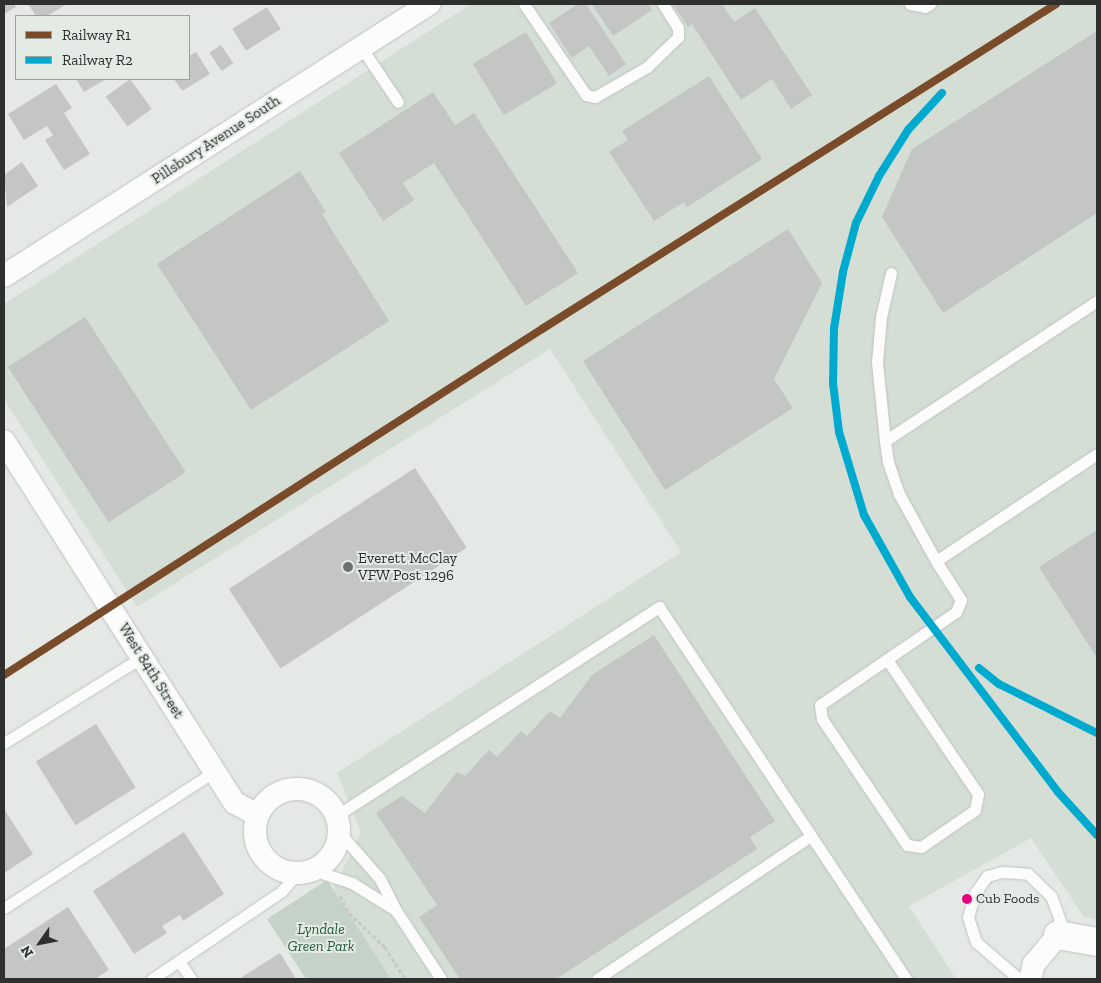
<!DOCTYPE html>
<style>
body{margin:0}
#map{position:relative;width:1101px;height:983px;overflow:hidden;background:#e5e9e5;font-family:"Zilla Slab",serif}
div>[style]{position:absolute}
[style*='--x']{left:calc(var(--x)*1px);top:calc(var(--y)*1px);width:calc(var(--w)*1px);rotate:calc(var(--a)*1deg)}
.built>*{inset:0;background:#d4ded5}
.green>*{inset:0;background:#c5d2c7}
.building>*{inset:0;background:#c3c6c3;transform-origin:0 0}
.path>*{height:3px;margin-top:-1.5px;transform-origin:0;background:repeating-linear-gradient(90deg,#c7c8c7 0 4px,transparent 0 6.5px)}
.roads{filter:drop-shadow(0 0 1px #bfc2bf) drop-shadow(0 0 1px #bfc2bf)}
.service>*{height:11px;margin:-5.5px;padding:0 5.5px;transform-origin:5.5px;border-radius:5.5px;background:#fbfcfb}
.minor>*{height:22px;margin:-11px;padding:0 11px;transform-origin:11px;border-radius:11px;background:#fbfcfb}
.minor>.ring{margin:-11px;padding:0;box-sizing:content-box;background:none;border:22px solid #fbfcfb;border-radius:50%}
.tertiary>*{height:28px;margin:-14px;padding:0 14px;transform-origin:14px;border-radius:14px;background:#fbfcfb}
.rail-1>*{height:8px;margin:-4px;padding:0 4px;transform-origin:4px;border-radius:4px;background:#7a4b2a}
.rail-2>*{height:8px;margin:-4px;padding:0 4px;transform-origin:4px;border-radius:4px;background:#00a9ce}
.dots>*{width:14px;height:14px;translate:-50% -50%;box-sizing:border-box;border:2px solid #e3ebe4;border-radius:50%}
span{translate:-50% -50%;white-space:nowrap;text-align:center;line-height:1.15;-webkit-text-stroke:4px #e3ebe4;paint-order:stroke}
.bus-label{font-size:14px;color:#2d302d}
.left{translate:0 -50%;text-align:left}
.street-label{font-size:15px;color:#2d302d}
.poi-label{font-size:15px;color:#2d302d}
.park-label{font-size:15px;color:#255b36;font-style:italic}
.frame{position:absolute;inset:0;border:5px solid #2d302d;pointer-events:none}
.legend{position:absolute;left:15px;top:15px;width:175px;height:65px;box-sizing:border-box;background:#e3ebe4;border:1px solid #9aa09b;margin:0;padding:6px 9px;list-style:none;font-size:15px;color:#2d302d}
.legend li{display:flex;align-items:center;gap:10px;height:25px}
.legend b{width:25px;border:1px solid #9aa09b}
.north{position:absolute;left:15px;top:918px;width:50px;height:50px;-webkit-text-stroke:4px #e3ebe4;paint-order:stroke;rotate:237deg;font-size:14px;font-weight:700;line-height:20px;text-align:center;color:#2d302d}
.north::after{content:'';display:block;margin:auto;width:18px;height:22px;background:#2d302d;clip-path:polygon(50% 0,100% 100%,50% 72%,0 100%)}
</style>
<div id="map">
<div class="built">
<div style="clip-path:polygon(471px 4px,1097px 4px,1097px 920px,1084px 917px,1031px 838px,909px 906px,956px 979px,384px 979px,329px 897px,361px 833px,337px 773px,681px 552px,550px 349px,137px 607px,4px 399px,4px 304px)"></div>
</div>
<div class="green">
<div style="clip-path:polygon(327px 880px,391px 979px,306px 979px,267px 919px)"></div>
</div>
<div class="building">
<div style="clip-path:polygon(4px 4px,14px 4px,16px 7px,4px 14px)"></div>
<div style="clip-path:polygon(28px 4px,67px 4px,47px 16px,36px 16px)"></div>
<div style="clip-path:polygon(578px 4px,586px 4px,626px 64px,609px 76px,589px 46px,572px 58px,549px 23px)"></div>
<div style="clip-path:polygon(592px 4px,648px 4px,652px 10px,613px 36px)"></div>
<div style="clip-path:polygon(673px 4px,722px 4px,734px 22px,755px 8px,812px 95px,791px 109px,772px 79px,741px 100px,692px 24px,688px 27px)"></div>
<div style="left:267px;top:7px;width:26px;height:41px;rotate:58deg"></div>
<div style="clip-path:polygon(1097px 31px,1097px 213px,943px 313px,882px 217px,912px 149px)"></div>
<div style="left:526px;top:32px;width:60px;height:62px;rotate:59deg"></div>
<div style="left:221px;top:45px;width:22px;height:14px;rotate:56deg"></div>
<div style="clip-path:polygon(196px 52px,210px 74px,182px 91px,174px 79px,189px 79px,189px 56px)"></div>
<div style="clip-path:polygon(709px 76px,762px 159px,687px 207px,684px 202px,654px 221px,609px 152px,628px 140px,622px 131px)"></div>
<div style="clip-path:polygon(76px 79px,106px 79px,84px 92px)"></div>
<div style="left:130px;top:79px;width:37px;height:30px;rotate:54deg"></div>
<div style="clip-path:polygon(56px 84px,72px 108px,64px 113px,90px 154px,64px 170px,45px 140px,53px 135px,47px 126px,24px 140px,8px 114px)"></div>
<div style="clip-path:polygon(433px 92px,455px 125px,474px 113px,578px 273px,526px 306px,434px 163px,403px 183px,414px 200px,383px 221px,339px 153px)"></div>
<div style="clip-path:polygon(22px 162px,38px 186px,7px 207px,4px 175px)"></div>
<div style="clip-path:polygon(300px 171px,326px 212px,322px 214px,389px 321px,251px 410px,157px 264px)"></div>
<div style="clip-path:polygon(788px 229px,822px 283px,774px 379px,793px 408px,665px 490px,583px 361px)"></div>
<div style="left:85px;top:317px;width:185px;height:92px;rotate:57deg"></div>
<div style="left:415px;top:468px;width:95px;height:222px;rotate:57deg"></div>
<div style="clip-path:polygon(1097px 530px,1097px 658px,1039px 567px)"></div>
<div style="clip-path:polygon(654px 635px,775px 821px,750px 837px,757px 849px,556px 979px,460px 979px,419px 917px,437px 905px,376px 813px,402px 796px,425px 813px,457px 772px,465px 776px,489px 750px,497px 757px,521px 731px,527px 736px,550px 711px,560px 718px,592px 675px)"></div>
<div style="left:96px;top:724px;width:75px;height:71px;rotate:58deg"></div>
<div style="clip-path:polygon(4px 809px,33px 854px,4px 873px)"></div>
<div style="clip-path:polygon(184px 832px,224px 894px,183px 921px,180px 915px,162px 926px,167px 933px,134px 954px,93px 891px)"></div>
<div style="clip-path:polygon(68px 907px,109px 970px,95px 979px,4px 979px,4px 949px)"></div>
<div style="clip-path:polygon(280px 953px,296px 979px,239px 979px)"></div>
</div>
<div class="path">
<div style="--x:340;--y:896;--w:19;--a:62"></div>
<div style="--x:349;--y:913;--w:50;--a:43.4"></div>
<div style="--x:385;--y:947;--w:38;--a:58"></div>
</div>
<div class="roads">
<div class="service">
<div style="--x:524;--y:4;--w:110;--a:55.7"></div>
<div style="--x:586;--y:95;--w:9;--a:13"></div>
<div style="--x:595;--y:97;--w:60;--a:-30"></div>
<div style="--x:647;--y:67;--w:43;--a:-44.1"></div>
<div style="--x:678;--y:37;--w:9;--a:-90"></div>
<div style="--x:678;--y:28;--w:28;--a:-122"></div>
<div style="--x:910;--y:4;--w:15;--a:11"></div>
<div style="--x:925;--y:7;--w:6;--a:-31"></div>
<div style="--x:361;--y:47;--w:66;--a:56.1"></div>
<div style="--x:1097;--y:301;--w:254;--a:146.6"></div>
<div style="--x:885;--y:441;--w:21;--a:82"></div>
<div style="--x:888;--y:462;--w:34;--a:71"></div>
<div style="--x:899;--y:494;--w:77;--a:61.1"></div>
<div style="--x:936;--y:561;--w:193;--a:-33.6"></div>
<div style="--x:885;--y:441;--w:79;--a:-95.8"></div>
<div style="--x:877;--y:362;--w:45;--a:-84.9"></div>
<div style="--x:881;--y:317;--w:45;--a:-77.2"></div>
<div style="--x:888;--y:661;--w:161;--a:55.9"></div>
<div style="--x:978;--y:794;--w:16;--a:101"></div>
<div style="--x:975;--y:810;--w:65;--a:145.6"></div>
<div style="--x:921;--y:847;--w:14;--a:-172"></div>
<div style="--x:907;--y:845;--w:152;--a:-124"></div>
<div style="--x:822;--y:719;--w:14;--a:-98"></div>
<div style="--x:820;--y:705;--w:165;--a:-34.4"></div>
<div style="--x:956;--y:612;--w:13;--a:-67"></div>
<div style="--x:961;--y:600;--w:46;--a:-122.7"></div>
<div style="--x:4;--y:743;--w:163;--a:-31.9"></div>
<div style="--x:336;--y:816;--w:385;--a:-32.9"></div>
<div style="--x:659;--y:607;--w:447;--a:56.4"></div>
<div style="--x:339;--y:832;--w:62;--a:48.9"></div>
<div style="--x:380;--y:879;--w:37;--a:63"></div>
<div style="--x:397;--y:912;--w:80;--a:56.7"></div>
<div style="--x:313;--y:870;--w:41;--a:18.4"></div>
<div style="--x:352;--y:883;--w:49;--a:31.8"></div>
<div style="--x:4;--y:908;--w:252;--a:-33"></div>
<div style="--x:179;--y:961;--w:22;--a:56"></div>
<div style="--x:152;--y:979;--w:157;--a:-34.1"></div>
<div style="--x:282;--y:891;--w:23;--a:-50"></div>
<div style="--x:597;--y:979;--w:257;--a:-33.8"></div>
<div style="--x:1019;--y:979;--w:57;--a:-139.3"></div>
<div style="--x:976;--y:942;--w:26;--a:-108"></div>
<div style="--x:968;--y:917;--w:25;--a:-74"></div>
<div style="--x:975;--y:893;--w:21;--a:-55"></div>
<div style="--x:987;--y:876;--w:16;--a:-15"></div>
<div style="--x:1002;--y:872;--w:26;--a:4"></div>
<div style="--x:1028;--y:874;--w:32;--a:44"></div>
<div style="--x:1051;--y:896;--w:40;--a:69.8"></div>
</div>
<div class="minor">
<div style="--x:4;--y:276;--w:505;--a:-32.62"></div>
<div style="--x:4;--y:441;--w:429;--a:57.5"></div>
<div style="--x:235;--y:803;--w:26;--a:28"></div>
<div class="ring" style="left:255px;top:789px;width:62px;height:62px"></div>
<div style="--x:1030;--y:979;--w:16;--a:-75"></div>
<div style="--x:1034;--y:964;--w:38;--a:-50"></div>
</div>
<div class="tertiary">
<div style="--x:1058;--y:935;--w:40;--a:10"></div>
</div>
</div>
<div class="rail-1">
<div style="--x:4;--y:675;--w:640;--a:-32.75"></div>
<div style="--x:542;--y:329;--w:608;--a:-32.3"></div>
</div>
<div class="rail-2">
<div style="--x:942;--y:93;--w:50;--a:132.6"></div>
<div style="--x:908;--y:130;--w:54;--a:122.2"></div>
<div style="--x:879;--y:176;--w:52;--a:116.1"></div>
<div style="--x:856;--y:223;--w:51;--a:104.9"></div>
<div style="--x:843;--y:272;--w:57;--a:99.1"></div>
<div style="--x:834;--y:328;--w:55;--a:91"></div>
<div style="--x:833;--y:383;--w:49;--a:83"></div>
<div style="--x:839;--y:432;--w:87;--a:73.2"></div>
<div style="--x:864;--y:515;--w:94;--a:60.7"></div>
<div style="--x:910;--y:597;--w:245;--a:52.8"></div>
<div style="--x:1058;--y:792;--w:58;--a:47.8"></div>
<div style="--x:979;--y:668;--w:26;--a:39"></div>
<div style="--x:999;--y:684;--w:110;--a:26.6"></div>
</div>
<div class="dots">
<div style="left:348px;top:567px;background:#6d716d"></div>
<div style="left:967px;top:899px;background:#e5007d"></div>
</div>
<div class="bus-label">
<span class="left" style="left:976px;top:899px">Cub Foods</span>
</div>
<div class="street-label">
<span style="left:216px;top:140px;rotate:-33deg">Pillsbury Avenue South</span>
<span style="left:151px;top:671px;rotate:58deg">West 84th Street</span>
</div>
<div class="poi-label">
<span class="left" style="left:358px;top:567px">Everett McClay<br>VFW Post 1296</span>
</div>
<div class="park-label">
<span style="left:321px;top:938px">Lyndale<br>Green Park</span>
</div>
<div class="frame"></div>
<ul class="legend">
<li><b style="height:6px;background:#7a4b2a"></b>Railway R1</li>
<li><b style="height:6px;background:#00a9ce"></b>Railway R2</li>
</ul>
<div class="north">N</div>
</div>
